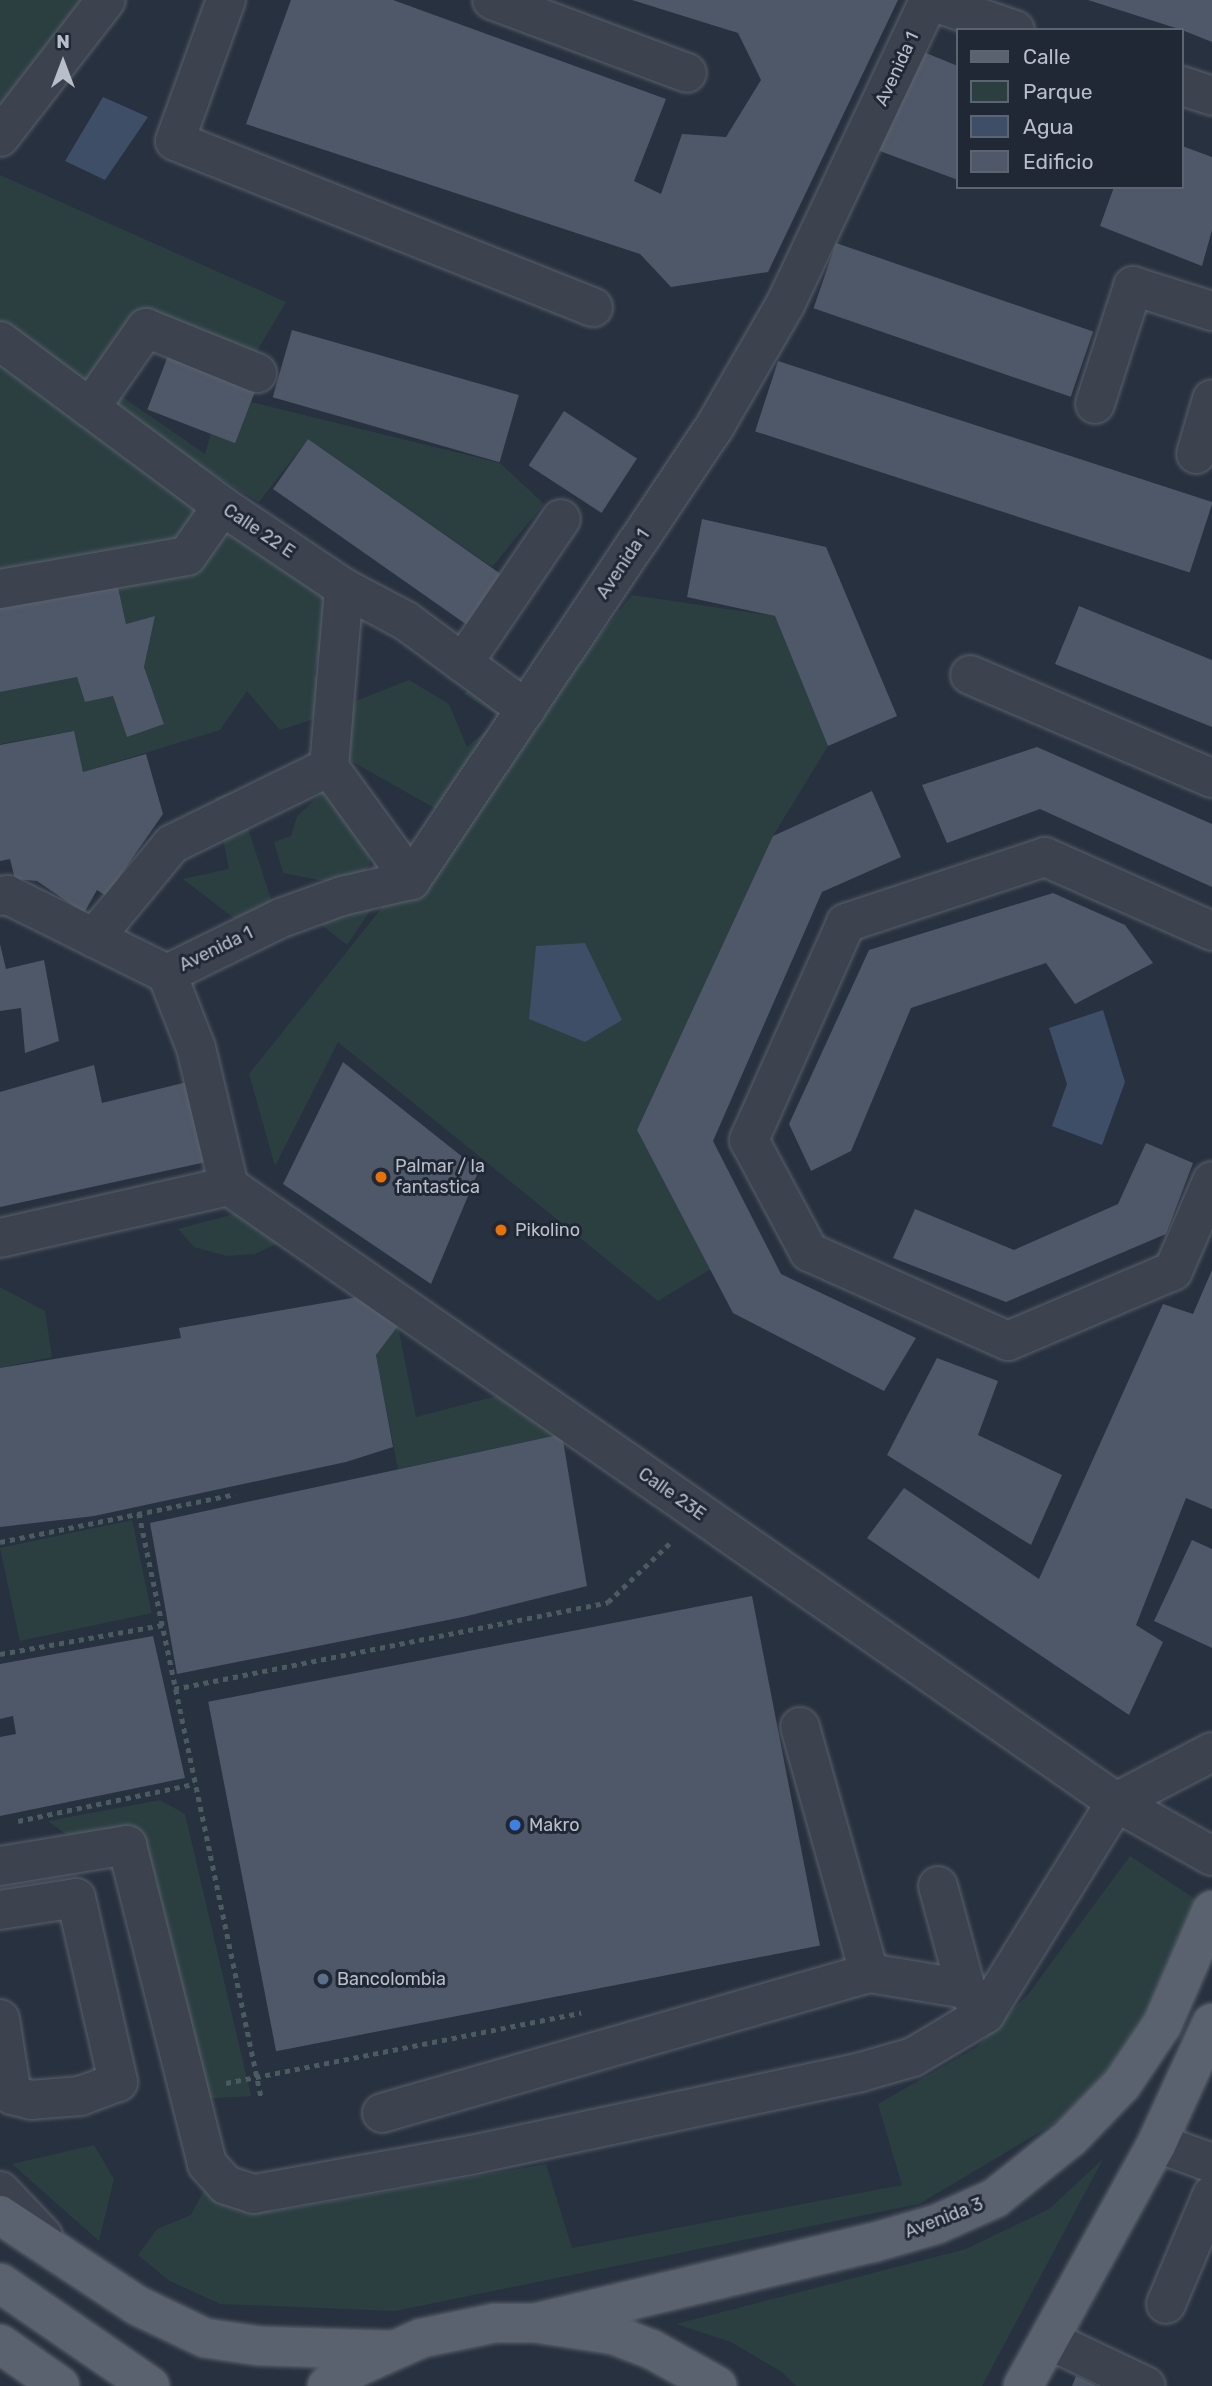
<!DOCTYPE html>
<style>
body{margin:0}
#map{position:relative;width:1212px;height:2386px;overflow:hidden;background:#28313f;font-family:Rubik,sans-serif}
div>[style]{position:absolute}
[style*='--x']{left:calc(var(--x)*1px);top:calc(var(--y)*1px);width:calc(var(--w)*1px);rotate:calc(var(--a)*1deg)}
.green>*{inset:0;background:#2b3f41;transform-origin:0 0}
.water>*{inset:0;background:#3f4e67}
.building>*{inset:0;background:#4e5868;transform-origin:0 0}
.path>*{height:4.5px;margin-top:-2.25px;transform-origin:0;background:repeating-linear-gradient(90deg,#4a5c5f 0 5px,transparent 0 10px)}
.roads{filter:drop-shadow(0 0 2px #5a616d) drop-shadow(0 0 2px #5a616d)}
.minor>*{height:38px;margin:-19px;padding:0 19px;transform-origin:19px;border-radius:19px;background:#3c434f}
.major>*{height:38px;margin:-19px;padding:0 19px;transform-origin:19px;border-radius:19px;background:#5a626f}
.dots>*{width:19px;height:19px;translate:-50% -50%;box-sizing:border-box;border:4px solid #212835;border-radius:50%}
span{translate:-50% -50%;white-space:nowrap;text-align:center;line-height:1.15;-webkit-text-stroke:6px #212835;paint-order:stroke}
.street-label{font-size:18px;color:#b8beca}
.poi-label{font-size:18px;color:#b8beca}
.left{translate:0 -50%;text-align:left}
.legend{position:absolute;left:956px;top:28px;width:228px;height:161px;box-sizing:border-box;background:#212835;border:2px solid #5d6471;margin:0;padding:9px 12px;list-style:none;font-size:21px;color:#b8beca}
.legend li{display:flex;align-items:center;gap:14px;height:35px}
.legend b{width:35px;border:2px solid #5d6471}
.north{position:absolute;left:28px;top:28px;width:70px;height:70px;-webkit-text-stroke:5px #212835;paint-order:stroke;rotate:0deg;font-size:19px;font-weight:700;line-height:28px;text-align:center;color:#b8beca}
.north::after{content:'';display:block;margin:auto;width:24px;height:32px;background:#b8beca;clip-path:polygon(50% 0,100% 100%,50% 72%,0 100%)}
</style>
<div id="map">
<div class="green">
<div style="clip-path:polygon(0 0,81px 0,0 105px)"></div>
<div style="clip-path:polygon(0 175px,286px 302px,250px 363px,144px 323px,121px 396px,205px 454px,211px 434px,235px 443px,251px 402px,500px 463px,544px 504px,492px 567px,308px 439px,259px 502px,142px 432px,0 329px)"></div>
<div style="clip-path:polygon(0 363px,349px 615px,319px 652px,314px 675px,330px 692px,311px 720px,280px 730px,247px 691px,220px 730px,83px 772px,73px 731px,0 744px,0 692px,77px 677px,85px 702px,113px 696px,127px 737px,164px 723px,144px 667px,155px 616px,126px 624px,116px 578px,0 599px)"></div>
<div style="clip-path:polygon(632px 595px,775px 616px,828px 746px,773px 836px,637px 1130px,711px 1269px,658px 1301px,338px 1042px,275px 1166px,249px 1074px)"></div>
<div style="clip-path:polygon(476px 679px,518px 708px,445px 814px,337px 753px,356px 701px,409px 680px,449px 704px,467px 747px,494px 724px,497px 715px,464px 694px)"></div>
<div style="clip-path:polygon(236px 791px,277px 918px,257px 936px,183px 879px,229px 869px,215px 798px)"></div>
<div style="clip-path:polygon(324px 791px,366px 824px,370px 865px,362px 874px,384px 890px,347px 945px,309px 915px,329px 882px,283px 873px,274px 842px,291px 836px,297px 816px)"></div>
<div style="clip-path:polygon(238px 1213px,287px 1239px,255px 1254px,227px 1256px,194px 1247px,178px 1229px)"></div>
<div style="clip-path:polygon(0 1287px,45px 1311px,52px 1357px,0 1368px)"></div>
<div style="clip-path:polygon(398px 1326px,416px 1417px,520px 1390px,562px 1434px,398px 1469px,376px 1355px)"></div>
<div style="left:132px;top:1520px;width:95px;height:135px;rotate:78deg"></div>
<div style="clip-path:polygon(160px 1800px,185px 1814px,251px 2096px,199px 2099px,143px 1864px,112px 1868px,48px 1821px)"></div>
<div style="clip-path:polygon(1130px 1856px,1209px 1908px,1158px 2013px,1065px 2117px,919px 2204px,395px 2311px,220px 2304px,168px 2280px,138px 2255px,157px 2229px,191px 2215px,216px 2167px,271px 2212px,546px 2164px,572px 2248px,902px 2185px,878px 2104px,977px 2047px,1029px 1993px)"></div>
<div style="clip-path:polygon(94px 2145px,114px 2179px,99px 2241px,12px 2164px)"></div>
<div style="clip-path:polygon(1103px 2159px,982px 2386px,796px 2386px,782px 2372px,731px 2342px,676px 2324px,966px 2249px,1049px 2209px)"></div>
</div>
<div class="water">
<div style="clip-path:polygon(103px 97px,148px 117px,105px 180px,65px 161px)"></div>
<div style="clip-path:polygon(585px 943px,622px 1020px,585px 1042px,529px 1019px,536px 946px)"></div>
<div style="clip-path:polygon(1103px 1010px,1125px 1082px,1102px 1145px,1052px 1126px,1067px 1084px,1049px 1028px)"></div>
</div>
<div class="building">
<div style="clip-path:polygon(291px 0,393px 0,666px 99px,634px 181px,661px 194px,682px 134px,726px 137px,761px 80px,738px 33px,632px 0,898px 0,768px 272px,671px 287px,640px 254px,246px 124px)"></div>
<div style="clip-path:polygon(1088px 0,1212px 0,1212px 42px,1182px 30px)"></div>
<div style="clip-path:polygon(921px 51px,958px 66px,958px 180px,877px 150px)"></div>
<div style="clip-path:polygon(1182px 146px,1212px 157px,1212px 230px,1202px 266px,1100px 226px,1114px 187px,1182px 187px)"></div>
<div style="left:836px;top:243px;width:272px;height:69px;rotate:19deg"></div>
<div style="left:292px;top:330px;width:236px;height:70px;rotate:16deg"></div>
<div style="left:171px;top:348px;width:94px;height:66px;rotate:21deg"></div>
<div style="left:778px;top:361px;width:457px;height:74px;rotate:18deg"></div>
<div style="left:564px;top:411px;width:87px;height:65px;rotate:33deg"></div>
<div style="left:308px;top:439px;width:240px;height:61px;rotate:35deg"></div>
<div style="clip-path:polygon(702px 519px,826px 547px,897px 716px,828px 746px,775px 616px,687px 597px)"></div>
<div style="clip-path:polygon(116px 578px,126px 624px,155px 616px,144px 667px,164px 724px,127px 737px,113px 696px,85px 702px,77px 677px,0 692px,0 601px)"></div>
<div style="clip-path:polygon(1079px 606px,1212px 660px,1212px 727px,1055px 664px)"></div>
<div style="clip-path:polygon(74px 731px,83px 772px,146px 754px,163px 814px,106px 896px,97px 890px,84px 913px,37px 881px,15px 879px,10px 859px,0 861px,0 745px)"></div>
<div style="clip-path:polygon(1037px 747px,1212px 824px,1212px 887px,1040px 809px,947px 843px,922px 785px)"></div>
<div style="clip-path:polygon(872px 791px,901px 857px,822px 892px,713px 1141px,781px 1274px,916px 1338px,884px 1391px,733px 1313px,637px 1130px,773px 836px)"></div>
<div style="clip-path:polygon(1053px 893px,1125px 925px,1153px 963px,1075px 1004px,1046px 963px,911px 1008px,851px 1151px,811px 1171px,789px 1124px,869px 950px)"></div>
<div style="clip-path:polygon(0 944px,6px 969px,44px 960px,59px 1041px,25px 1053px,21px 1008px,0 1011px)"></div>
<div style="clip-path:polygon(343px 1062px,479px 1170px,431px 1284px,283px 1184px)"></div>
<div style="clip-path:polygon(94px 1065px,102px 1103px,187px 1082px,206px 1162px,0 1207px,0 1092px)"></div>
<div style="clip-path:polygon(1146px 1143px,1193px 1163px,1166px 1234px,1006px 1302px,893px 1258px,915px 1209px,1014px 1250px,1118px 1204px)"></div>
<div style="clip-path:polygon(1212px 1270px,1212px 1509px,1186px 1498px,1136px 1625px,1163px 1642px,1129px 1715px,867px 1538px,904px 1488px,1039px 1579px,1163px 1304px,1193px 1314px)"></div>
<div style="clip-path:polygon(358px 1297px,398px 1326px,376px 1355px,393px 1447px,346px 1462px,94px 1516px,0 1527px,0 1368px,181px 1338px,179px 1328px)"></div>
<div style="clip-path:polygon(937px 1358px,998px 1381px,978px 1435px,1062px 1475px,1031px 1545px,887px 1455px)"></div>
<div style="clip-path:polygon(562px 1434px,587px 1586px,463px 1617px,177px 1674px,150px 1523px)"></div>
<div style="clip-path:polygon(1192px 1540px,1212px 1549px,1212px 1648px,1154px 1621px)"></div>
<div style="left:752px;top:1596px;width:356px;height:554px;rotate:79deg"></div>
<div style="clip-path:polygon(153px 1636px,185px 1778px,0 1816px,0 1737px,16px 1734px,13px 1716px,0 1719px,0 1664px)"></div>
<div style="clip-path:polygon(1076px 2376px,1097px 2386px,1072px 2386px)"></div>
</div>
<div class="path">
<div style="--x:139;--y:1513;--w:596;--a:78.18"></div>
<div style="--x:0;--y:1542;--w:240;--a:-11.5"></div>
<div style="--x:0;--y:1654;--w:165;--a:-10.1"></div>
<div style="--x:174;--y:1689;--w:443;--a:-11.3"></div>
<div style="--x:608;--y:1602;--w:88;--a:-43.6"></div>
<div style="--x:18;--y:1821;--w:180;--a:-11.9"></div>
<div style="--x:226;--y:2083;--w:362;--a:-11.2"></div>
</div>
<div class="roads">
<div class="minor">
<div style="--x:226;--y:0;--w:150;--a:109.9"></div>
<div style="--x:175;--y:141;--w:450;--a:21.7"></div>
<div style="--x:492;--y:0;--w:208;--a:20.5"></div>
<div style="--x:928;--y:0;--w:92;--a:19"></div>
<div style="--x:1182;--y:86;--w:32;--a:18"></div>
<div style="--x:0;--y:137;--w:173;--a:-52.3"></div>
<div style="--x:0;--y:341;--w:277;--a:36.6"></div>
<div style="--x:222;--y:506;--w:147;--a:33.9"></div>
<div style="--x:344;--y:588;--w:70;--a:28"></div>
<div style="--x:406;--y:621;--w:149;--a:36.3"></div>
<div style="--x:1095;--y:404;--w:124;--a:-72.1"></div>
<div style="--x:1133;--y:286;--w:83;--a:17.6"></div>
<div style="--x:90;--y:408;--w:98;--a:-55"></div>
<div style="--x:146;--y:328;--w:120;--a:22.1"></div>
<div style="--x:1196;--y:454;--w:57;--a:-73.8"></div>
<div style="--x:0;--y:589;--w:190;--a:-10"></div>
<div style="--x:187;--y:556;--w:61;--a:-55"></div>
<div style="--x:463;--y:663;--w:174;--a:-55.8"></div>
<div style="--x:970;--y:675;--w:263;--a:23.1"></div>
<div style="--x:329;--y:767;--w:140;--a:54"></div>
<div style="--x:0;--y:896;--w:8;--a:-7"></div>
<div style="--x:8;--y:895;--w:178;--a:26.4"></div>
<div style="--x:167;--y:974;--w:79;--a:68.6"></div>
<div style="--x:196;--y:1048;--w:142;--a:76.6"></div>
<div style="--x:1212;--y:931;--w:183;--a:-156.1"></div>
<div style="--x:1045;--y:857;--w:210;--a:161.7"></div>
<div style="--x:846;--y:923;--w:238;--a:114.1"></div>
<div style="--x:749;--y:1140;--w:127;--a:61.8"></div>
<div style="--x:809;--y:1252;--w:218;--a:24.1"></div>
<div style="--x:1008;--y:1341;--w:179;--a:-23"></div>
<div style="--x:1173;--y:1271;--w:98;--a:-66.6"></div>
<div style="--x:94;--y:938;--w:122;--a:-50.3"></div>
<div style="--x:172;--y:844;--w:175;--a:-26.1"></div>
<div style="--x:329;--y:767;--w:180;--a:-85.2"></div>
<div style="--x:167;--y:974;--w:127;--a:-26.2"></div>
<div style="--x:281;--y:918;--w:65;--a:-19.8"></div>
<div style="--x:342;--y:896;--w:71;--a:-13.1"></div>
<div style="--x:411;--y:880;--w:546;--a:-56.19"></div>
<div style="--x:715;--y:426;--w:140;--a:-60"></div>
<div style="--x:785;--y:305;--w:337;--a:-64.7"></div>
<div style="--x:229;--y:1186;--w:1080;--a:34.78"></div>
<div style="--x:1116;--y:1802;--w:110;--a:29.4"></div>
<div style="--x:0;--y:1238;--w:235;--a:-12.8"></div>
<div style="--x:800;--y:1727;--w:255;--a:74.3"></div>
<div style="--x:1116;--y:1802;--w:108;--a:-27.5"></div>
<div style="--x:0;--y:1866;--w:129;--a:-9.4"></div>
<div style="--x:127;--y:1845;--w:329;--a:75.9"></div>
<div style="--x:207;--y:2164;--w:28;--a:48"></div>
<div style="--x:226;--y:2185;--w:29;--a:18"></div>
<div style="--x:254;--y:2194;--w:220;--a:-10.2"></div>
<div style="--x:471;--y:2155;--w:399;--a:-12"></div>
<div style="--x:861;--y:2072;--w:54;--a:-16.1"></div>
<div style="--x:913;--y:2057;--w:84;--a:-30.8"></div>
<div style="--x:985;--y:2014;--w:249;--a:-58.3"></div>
<div style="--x:938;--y:1886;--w:107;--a:74.8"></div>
<div style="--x:0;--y:1910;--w:77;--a:-9"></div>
<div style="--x:76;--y:1898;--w:189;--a:77.1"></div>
<div style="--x:118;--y:2082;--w:40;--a:159.8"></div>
<div style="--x:80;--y:2096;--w:49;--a:175.3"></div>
<div style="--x:31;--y:2100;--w:20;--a:-165"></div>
<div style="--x:12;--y:2095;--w:16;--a:-140"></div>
<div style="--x:0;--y:2019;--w:77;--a:81"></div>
<div style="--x:382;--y:2113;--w:507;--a:-16.04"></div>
<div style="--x:869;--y:1973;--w:98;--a:9.4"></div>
<div style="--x:966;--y:1989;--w:31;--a:53"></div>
<div style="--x:1157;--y:2143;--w:59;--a:20"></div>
<div style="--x:0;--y:2191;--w:62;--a:46.3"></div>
<div style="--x:1166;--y:2304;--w:118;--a:-67.1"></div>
<div style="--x:1049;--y:2340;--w:107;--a:25.4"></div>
</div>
<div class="major">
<div style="--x:0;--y:2215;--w:165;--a:33.4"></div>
<div style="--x:138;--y:2306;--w:74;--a:25.5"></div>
<div style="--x:205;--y:2338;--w:56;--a:8.3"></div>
<div style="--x:260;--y:2346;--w:130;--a:1.8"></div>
<div style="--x:0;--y:2283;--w:182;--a:34.5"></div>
<div style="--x:535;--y:2323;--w:346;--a:-13.4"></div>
<div style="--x:872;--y:2243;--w:68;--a:-16.3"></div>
<div style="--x:937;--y:2224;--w:64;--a:-24.1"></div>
<div style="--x:995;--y:2198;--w:96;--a:-38.7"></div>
<div style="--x:1070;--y:2138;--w:75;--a:-46.1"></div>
<div style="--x:1122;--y:2084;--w:71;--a:-55.9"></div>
<div style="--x:1162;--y:2025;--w:125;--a:-66.5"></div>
<div style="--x:0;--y:2344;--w:73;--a:35"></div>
<div style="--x:327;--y:2386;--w:38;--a:-32"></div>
<div style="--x:359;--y:2366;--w:69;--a:-24"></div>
<div style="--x:422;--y:2338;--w:75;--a:-11.6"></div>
<div style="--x:495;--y:2323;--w:40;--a:0"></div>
<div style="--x:535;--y:2323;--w:80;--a:8.6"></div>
<div style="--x:614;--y:2335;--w:40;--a:21"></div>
<div style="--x:651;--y:2349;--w:76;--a:29.3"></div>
<div style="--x:1023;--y:2386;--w:277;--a:-61.1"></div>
<div style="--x:1157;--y:2143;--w:132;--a:-65.4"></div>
</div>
</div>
<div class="dots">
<div style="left:381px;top:1177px;background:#e8710a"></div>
<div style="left:501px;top:1230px;background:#e8710a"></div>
<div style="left:515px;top:1825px;background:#3f7fe0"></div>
<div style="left:323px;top:1979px;background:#5c6f8a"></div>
</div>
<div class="street-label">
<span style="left:897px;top:69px;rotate:-65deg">Avenida 1</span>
<span style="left:259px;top:531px;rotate:34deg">Calle 22 E</span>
<span style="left:623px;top:564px;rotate:-56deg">Avenida 1</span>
<span style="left:216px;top:949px;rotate:-26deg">Avenida 1</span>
<span style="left:672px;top:1494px;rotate:35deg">Calle 23E</span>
<span style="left:944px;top:2218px;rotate:-21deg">Avenida 3</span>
</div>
<div class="poi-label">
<span class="left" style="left:395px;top:1177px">Palmar / la<br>fantastica</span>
<span class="left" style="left:515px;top:1230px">Pikolino</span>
<span class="left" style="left:529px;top:1825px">Makro</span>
<span class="left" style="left:337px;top:1979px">Bancolombia</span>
</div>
<ul class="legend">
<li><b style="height:9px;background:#5a626f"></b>Calle</li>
<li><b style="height:19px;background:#2b3f41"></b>Parque</li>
<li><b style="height:19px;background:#3f4e67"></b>Agua</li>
<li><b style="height:19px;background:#4e5868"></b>Edificio</li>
</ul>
<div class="north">N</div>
</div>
